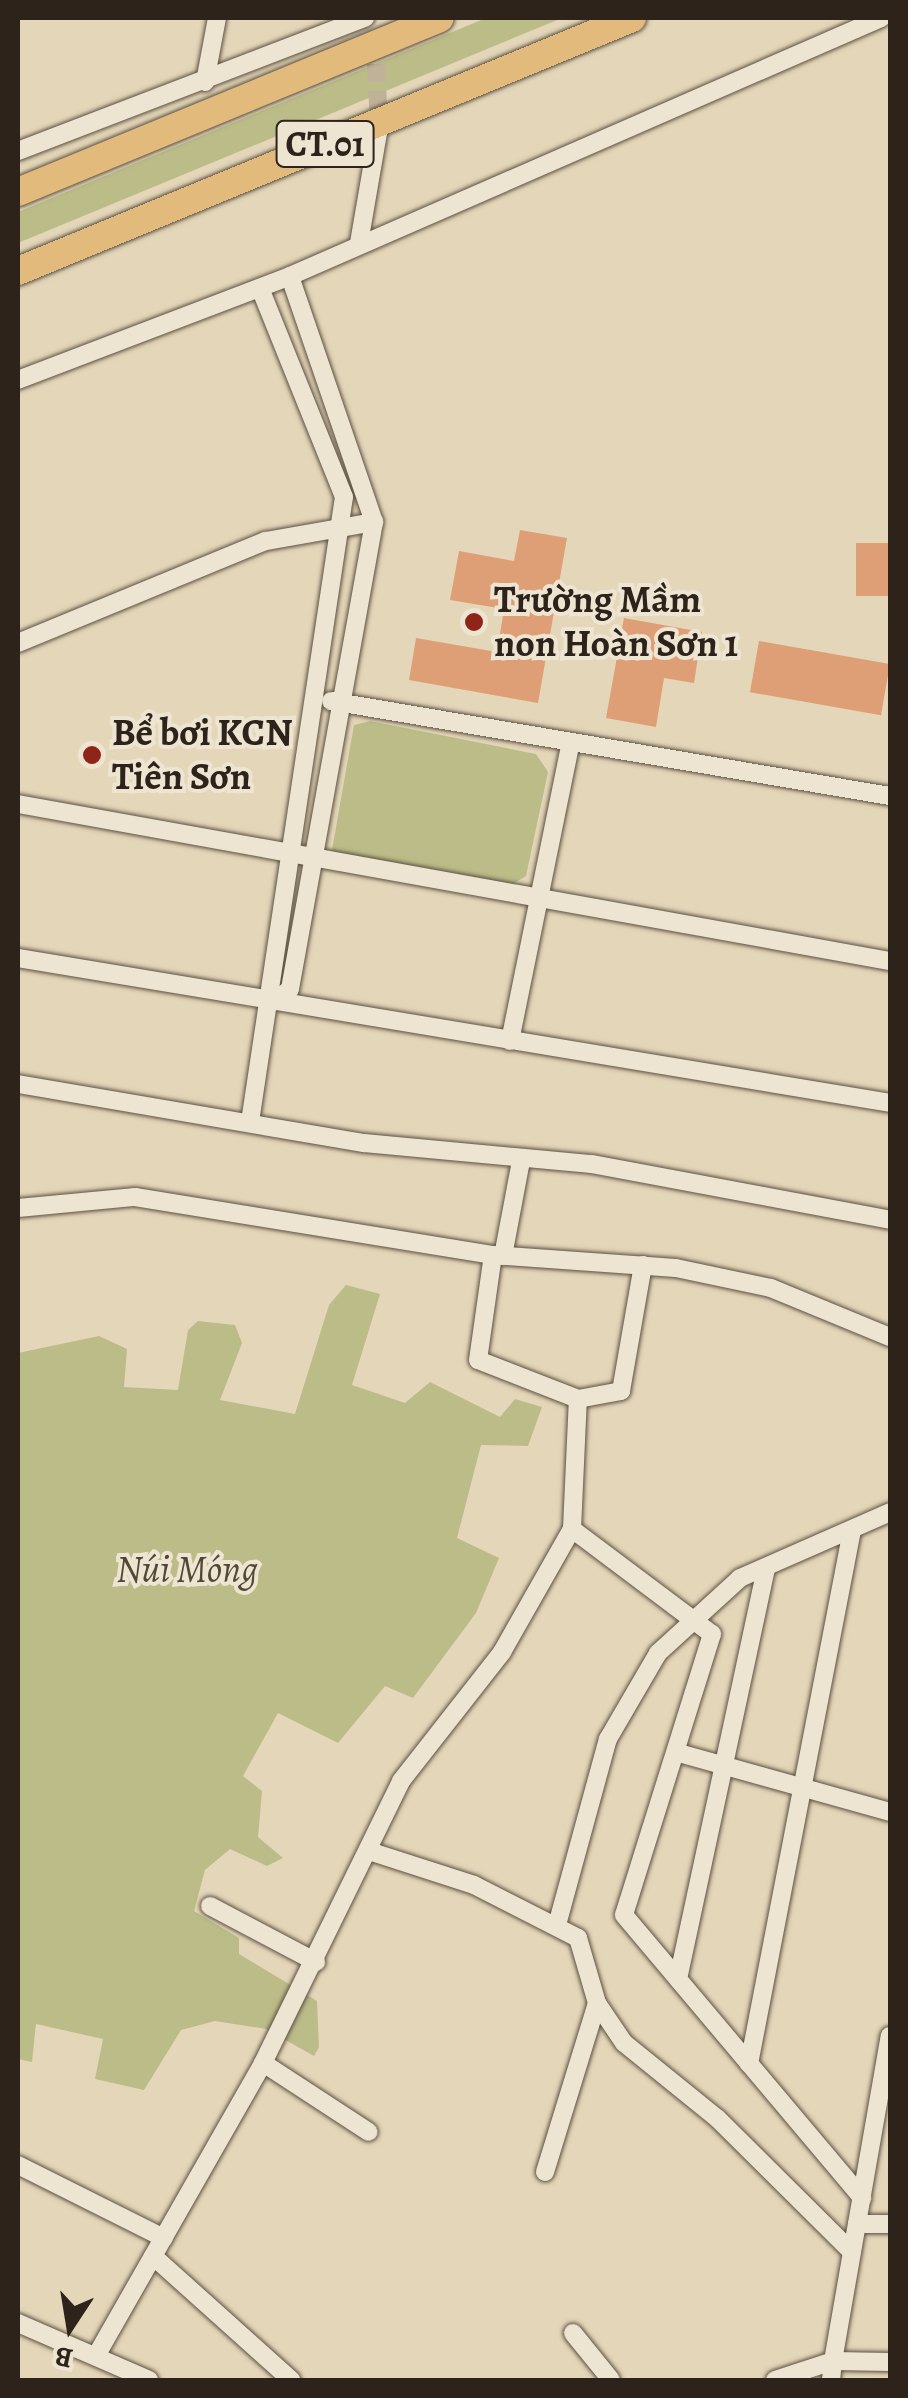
<!DOCTYPE html>
<meta charset="utf-8">
<style>
body{margin:0}
#map{position:relative;width:908px;height:2398px;overflow:hidden;background:#e4d6b8;font-family:Alegreya,serif}
div>[style]{position:absolute}
[style*='--x']{left:calc(var(--x)*1px);top:calc(var(--y)*1px);width:calc(var(--w)*1px);rotate:calc(var(--a)*1deg)}
.green>*{inset:0;background:#bcbc89}
.building>*{inset:0;background:#de9f77;transform-origin:0 0}
.minor-tunnel>*{height:18px;margin-top:-9px;transform-origin:0;background:repeating-linear-gradient(90deg,#bfb298 0 18px,transparent 0 27px)}
.roads{filter:drop-shadow(0 0 2px #5b5042) drop-shadow(0 0 2px #5b5042)}
.minor>*{height:18px;margin:-9px;padding:0 9px;transform-origin:9px;border-radius:9px;background:#ede4d1}
.highway>*{height:28px;margin:-14px;padding:0 14px;transform-origin:14px;border-radius:14px;background:#e2bb7c}
.dots>*{width:28px;height:28px;translate:-50% -50%;box-sizing:border-box;border:5px solid #ede4d1;border-radius:50%}
span{translate:-50% -50%;white-space:nowrap;text-align:center;line-height:1.15;-webkit-text-stroke:8px #ede4d1;paint-order:stroke}
.shield-label span{padding:2px 8px;background:#ede4d1;border:2px solid;border-radius:8px;-webkit-text-stroke-width:0}
.shield-label{font-size:35px;color:#2d231a;font-weight:700}
.poi-label{font-size:38px;color:#2d231a;font-weight:700}
.left{translate:0 -50%;text-align:left}
.park-label{font-size:38px;color:#514936;font-style:italic}
.frame{position:absolute;inset:0;border:20px solid #2d231a;pointer-events:none}
.north{position:absolute;left:20px;top:2278px;width:100px;height:100px;-webkit-text-stroke:8px #ede4d1;paint-order:stroke;rotate:192deg;font-size:28px;font-weight:700;line-height:40px;text-align:center;color:#2d231a}
.north::after{content:'';display:block;margin:auto;width:35px;height:45px;background:#2d231a;clip-path:polygon(50% 0,100% 100%,50% 72%,0 100%)}
</style>
<div id="map">
<div class="green">
<div style="clip-path:polygon(486px 18px,562px 18px,18px 243px,18px 212px)"></div>
<div style="clip-path:polygon(370px 721px,536px 754px,548px 772px,526px 876px,513px 884px,341px 859px,332px 850px,354px 725px)"></div>
<div style="clip-path:polygon(346px 1285px,380px 1294px,352px 1385px,405px 1403px,430px 1382px,500px 1417px,515px 1399px,542px 1407px,528px 1446px,481px 1445px,457px 1538px,499px 1558px,476px 1613px,413px 1698px,385px 1686px,338px 1743px,278px 1713px,243px 1776px,262px 1791px,258px 1837px,283px 1858px,267px 1866px,230px 1849px,205px 1870px,194px 1911px,239px 1938px,239px 1954px,317px 2001px,319px 2047px,314px 2056px,266px 2029px,215px 2021px,181px 2030px,144px 2090px,95px 2079px,103px 2039px,36px 2024px,32px 2062px,18px 2059px,18px 1353px,99px 1336px,127px 1349px,124px 1387px,178px 1390px,188px 1330px,198px 1321px,235px 1325px,242px 1343px,220px 1400px,295px 1414px,329px 1305px)"></div>
</div>
<div class="building">
<div style="clip-path:polygon(520px 530px,567px 538px,538px 703px,409px 680px,416px 638px,497px 652px,504px 609px,450px 600px,459px 551px,514px 561px)"></div>
<div style="left:890px;top:543px;width:53px;height:34px;rotate:90deg"></div>
<div style="clip-path:polygon(624px 618px,702px 632px,694px 683px,664px 678px,656px 727px,606px 718px)"></div>
<div style="left:759px;top:641px;width:133px;height:52px;rotate:10deg"></div>
</div>
<div class="minor-tunnel">
<div style="--x:375;--y:37;--w:90;--a:87.5"></div>
</div>
<div class="roads">
<div class="minor">
<div style="--x:205;--y:82;--w:65;--a:-79.4"></div>
<div style="--x:18;--y:151;--w:372;--a:-21"></div>
<div style="--x:359;--y:243;--w:118;--a:-80.2"></div>
<div style="--x:18;--y:380;--w:291;--a:-20.9"></div>
<div style="--x:290;--y:276;--w:645;--a:-23.58"></div>
<div style="--x:18;--y:643;--w:268;--a:-22.4"></div>
<div style="--x:266;--y:541;--w:110;--a:-10"></div>
<div style="--x:331;--y:701;--w:567;--a:9.65"></div>
<div style="--x:18;--y:804;--w:886;--a:10.21"></div>
<div style="--x:18;--y:958;--w:884;--a:9.44"></div>
<div style="--x:273;--y:1002;--w:21;--a:-37"></div>
<div style="--x:290;--y:989;--w:474;--a:-79.8"></div>
<div style="--x:374;--y:522;--w:260;--a:-108.9"></div>
<div style="--x:510;--y:1041;--w:305;--a:-78.5"></div>
<div style="--x:18;--y:1084;--w:351;--a:9.7"></div>
<div style="--x:364;--y:1143;--w:229;--a:5.3"></div>
<div style="--x:592;--y:1164;--w:303;--a:10.6"></div>
<div style="--x:250;--y:1122;--w:632;--a:-81.45"></div>
<div style="--x:344;--y:497;--w:225;--a:-111.9"></div>
<div style="--x:18;--y:1208;--w:118;--a:-5.4"></div>
<div style="--x:135;--y:1197;--w:363;--a:9.2"></div>
<div style="--x:493;--y:1255;--w:183;--a:4.1"></div>
<div style="--x:676;--y:1268;--w:97;--a:11.9"></div>
<div style="--x:771;--y:1288;--w:129;--a:22.4"></div>
<div style="--x:503;--y:1256;--w:97;--a:-79.3"></div>
<div style="--x:578;--y:1399;--w:44;--a:-10.5"></div>
<div style="--x:621;--y:1391;--w:128;--a:-80.1"></div>
<div style="--x:572;--y:1529;--w:175;--a:36.9"></div>
<div style="--x:712;--y:1634;--w:294;--a:107.4"></div>
<div style="--x:624;--y:1915;--w:370;--a:49.9"></div>
<div style="--x:679;--y:1753;--w:219;--a:15.6"></div>
<div style="--x:372;--y:1852;--w:107;--a:17.9"></div>
<div style="--x:474;--y:1885;--w:117;--a:27"></div>
<div style="--x:578;--y:1938;--w:68;--a:73.7"></div>
<div style="--x:597;--y:2003;--w:48;--a:56"></div>
<div style="--x:624;--y:2043;--w:119;--a:38.9"></div>
<div style="--x:717;--y:2118;--w:190;--a:44.8"></div>
<div style="--x:210;--y:1906;--w:120;--a:27.8"></div>
<div style="--x:557;--y:1925;--w:193;--a:-74.7"></div>
<div style="--x:608;--y:1739;--w:99;--a:-59.8"></div>
<div style="--x:658;--y:1653;--w:111;--a:-42.4"></div>
<div style="--x:740;--y:1578;--w:164;--a:-23.7"></div>
<div style="--x:678;--y:1979;--w:421;--a:-77.9"></div>
<div style="--x:263;--y:2063;--w:126;--a:33.1"></div>
<div style="--x:749;--y:2064;--w:544;--a:-79.08"></div>
<div style="--x:18;--y:2165;--w:163;--a:26.6"></div>
<div style="--x:545;--y:2172;--w:177;--a:-72.9"></div>
<div style="--x:857;--y:2224;--w:33;--a:0"></div>
<div style="--x:153;--y:2256;--w:186;--a:41.9"></div>
<div style="--x:18;--y:2323;--w:143;--a:23.5"></div>
<div style="--x:573;--y:2333;--w:60;--a:51"></div>
<div style="--x:96;--y:2356;--w:337;--a:-60.3"></div>
<div style="--x:263;--y:2063;--w:314;--a:-63.9"></div>
<div style="--x:401;--y:1781;--w:164;--a:-51.9"></div>
<div style="--x:502;--y:1652;--w:142;--a:-60.4"></div>
<div style="--x:572;--y:1529;--w:130;--a:-87.4"></div>
<div style="--x:578;--y:1399;--w:107;--a:-158.7"></div>
<div style="--x:478;--y:1360;--w:106;--a:-81.9"></div>
<div style="--x:775;--y:2380;--w:61;--a:-18.1"></div>
<div style="--x:833;--y:2361;--w:330;--a:-80.1"></div>
<div style="--x:831;--y:2380;--w:19;--a:-84"></div>
<div style="--x:833;--y:2361;--w:57;--a:1"></div>
</div>
<div class="highway">
<div style="--x:18;--y:192;--w:456;--a:-22.4"></div>
<div style="--x:18;--y:271;--w:664;--a:-22.39"></div>
</div>
</div>
<div class="dots">
<div style="left:474px;top:622px;background:#8f2418"></div>
<div style="left:92px;top:755px;background:#8f2418"></div>
</div>
<div class="shield-label">
<span style="left:325px;top:144px">CT.01</span>
</div>
<div class="poi-label">
<span class="left" style="left:494px;top:622px">Trường Mầm<br>non Hoàn Sơn 1</span>
<span class="left" style="left:112px;top:755px">Bể bơi KCN<br>Tiên Sơn</span>
</div>
<div class="park-label">
<span style="left:187px;top:1570px">Núi Móng</span>
</div>
<div class="frame"></div>
<div class="north">B</div>
</div>
